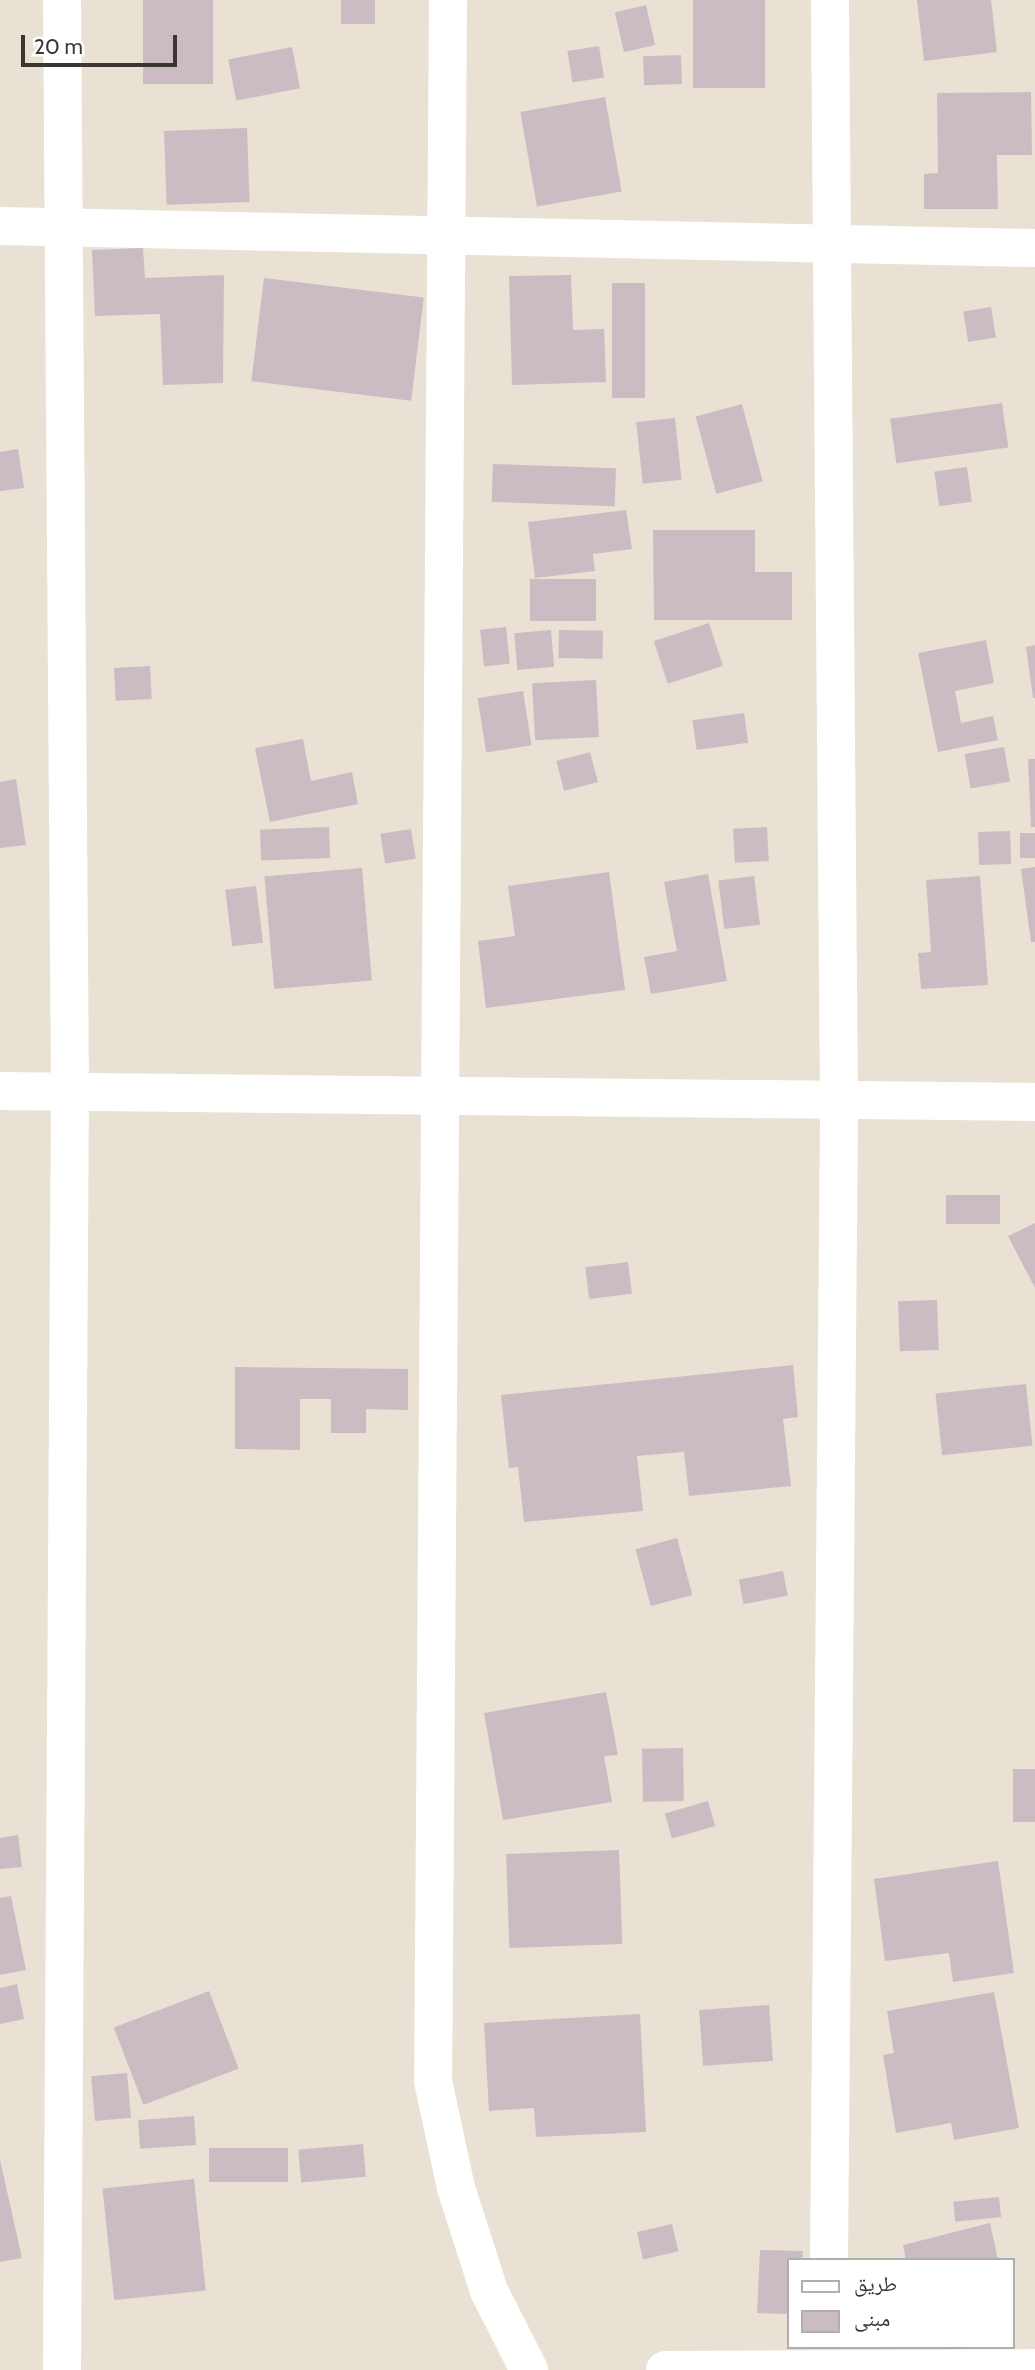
<!DOCTYPE html>
<meta charset="utf-8">
<style>
body{margin:0}
#map{position:relative;width:1035px;height:2370px;overflow:hidden;background:#e9e1d4;font-family:Cabin,"Noto Naskh Arabic",sans-serif}
div>[style]{position:absolute}
[style*='--x']{left:calc(var(--x)*1px);top:calc(var(--y)*1px);width:calc(var(--w)*1px);rotate:calc(var(--a)*1deg)}
.building>*{inset:0;background:#cbbcc4;transform-origin:0 0}
.minor>*{height:38px;margin:-19px;padding:0 19px;transform-origin:19px;border-radius:19px;background:#fff}
span{translate:-50% -50%;white-space:nowrap;text-align:center;line-height:1.15;-webkit-text-stroke:7px #fff;paint-order:stroke}
.legend{position:absolute;left:787px;top:2258px;width:228px;height:91px;box-sizing:border-box;background:#fff;border:2px solid #b0afad;margin:0;padding:9px 12px;list-style:none;font-size:21px;color:#3a3631}
.legend li{display:flex;align-items:center;gap:14px;height:35px}
.legend b{width:35px;border:2px solid #b0afad}
.scale{position:absolute;left:21px;top:35px;width:156px;height:32px;box-sizing:border-box;border:4px solid #3a3631;border-top:0;padding-left:9px;font-size:21px;line-height:24px;white-space:nowrap;color:#3a3631;-webkit-text-stroke:5px #fff;paint-order:stroke}
</style>
<div id="map">
<div class="building">
<div style="left:143px;top:0;width:70px;height:84px"></div>
<div style="left:341px;top:0;width:34px;height:24px"></div>
<div style="left:693px;top:0;width:72px;height:88px"></div>
<div style="clip-path:polygon(917px 0,991px 0,997px 52px,924px 61px)"></div>
<div style="left:646px;top:5px;width:41px;height:32px;rotate:77deg"></div>
<div style="left:599px;top:46px;width:32px;height:32px;rotate:81deg"></div>
<div style="left:292px;top:47px;width:42px;height:65px;rotate:79deg"></div>
<div style="left:681px;top:55px;width:29px;height:38px;rotate:88deg"></div>
<div style="clip-path:polygon(1031px 92px,1032px 155px,997px 155px,998px 209px,924px 209px,924px 174px,938px 173px,937px 93px)"></div>
<div style="left:605px;top:97px;width:96px;height:86px;rotate:80deg"></div>
<div style="left:247px;top:128px;width:74px;height:83px;rotate:88deg"></div>
<div style="clip-path:polygon(143px 248px,145px 278px,224px 275px,223px 383px,163px 385px,160px 314px,95px 316px,92px 250px)"></div>
<div style="clip-path:polygon(571px 275px,573px 330px,604px 329px,606px 382px,512px 385px,509px 276px)"></div>
<div style="left:264px;top:278px;width:161px;height:104px;rotate:7deg"></div>
<div style="left:612px;top:283px;width:33px;height:115px"></div>
<div style="left:991px;top:307px;width:31px;height:28px;rotate:81deg"></div>
<div style="left:1002px;top:403px;width:45px;height:113px;rotate:82deg"></div>
<div style="left:742px;top:404px;width:80px;height:48px;rotate:75deg"></div>
<div style="left:675px;top:418px;width:62px;height:39px;rotate:84deg"></div>
<div style="clip-path:polygon(18px 449px,24px 488px,0 491px,0 452px)"></div>
<div style="left:493px;top:464px;width:123px;height:38px;rotate:2deg"></div>
<div style="left:967px;top:467px;width:35px;height:33px;rotate:82deg"></div>
<div style="clip-path:polygon(626px 510px,632px 549px,593px 554px,595px 571px,535px 578px,528px 522px)"></div>
<div style="clip-path:polygon(653px 530px,755px 530px,755px 572px,792px 572px,792px 620px,654px 620px)"></div>
<div style="left:530px;top:579px;width:66px;height:42px"></div>
<div style="left:709px;top:623px;width:45px;height:58px;rotate:72deg"></div>
<div style="left:506px;top:627px;width:37px;height:26px;rotate:84deg"></div>
<div style="left:551px;top:630px;width:37px;height:37px;rotate:85deg"></div>
<div style="left:559px;top:630px;width:44px;height:28px;rotate:1deg"></div>
<div style="clip-path:polygon(986px 640px,994px 683px,955px 691px,961px 723px,993px 716px,998px 740px,938px 752px,918px 653px)"></div>
<div style="clip-path:polygon(1035px 645px,1035px 698px,1033px 698px,1026px 647px)"></div>
<div style="left:150px;top:666px;width:33px;height:36px;rotate:87deg"></div>
<div style="left:596px;top:680px;width:57px;height:64px;rotate:87deg"></div>
<div style="left:523px;top:691px;width:55px;height:46px;rotate:81deg"></div>
<div style="left:744px;top:713px;width:30px;height:52px;rotate:82deg"></div>
<div style="clip-path:polygon(303px 739px,311px 781px,352px 772px,358px 804px,270px 822px,255px 748px)"></div>
<div style="left:1004px;top:747px;width:35px;height:40px;rotate:80deg"></div>
<div style="left:590px;top:752px;width:31px;height:35px;rotate:75deg"></div>
<div style="clip-path:polygon(1028px 759px,1035px 759px,1035px 827px,1031px 827px)"></div>
<div style="clip-path:polygon(16px 779px,26px 845px,0 848px,0 782px)"></div>
<div style="left:329px;top:827px;width:31px;height:69px;rotate:88deg"></div>
<div style="left:767px;top:827px;width:34px;height:34px;rotate:87deg"></div>
<div style="left:411px;top:829px;width:30px;height:31px;rotate:81deg"></div>
<div style="left:1010px;top:831px;width:33px;height:32px;rotate:88deg"></div>
<div style="left:1035px;top:833px;width:25px;height:15px;rotate:90deg"></div>
<div style="clip-path:polygon(1035px 867px,1035px 942px,1031px 942px,1021px 869px)"></div>
<div style="left:362px;top:868px;width:113px;height:98px;rotate:85deg"></div>
<div style="clip-path:polygon(609px 872px,625px 990px,486px 1008px,478px 941px,515px 936px,508px 886px)"></div>
<div style="clip-path:polygon(708px 874px,727px 981px,651px 994px,644px 957px,677px 951px,664px 882px)"></div>
<div style="left:754px;top:876px;width:49px;height:36px;rotate:83deg"></div>
<div style="clip-path:polygon(980px 876px,988px 985px,921px 989px,918px 953px,931px 952px,926px 880px)"></div>
<div style="left:256px;top:886px;width:57px;height:31px;rotate:83deg"></div>
<div style="left:946px;top:1195px;width:54px;height:29px"></div>
<div style="clip-path:polygon(1035px 1223px,1035px 1288px,1008px 1236px)"></div>
<div style="left:628px;top:1262px;width:32px;height:43px;rotate:83deg"></div>
<div style="left:937px;top:1300px;width:50px;height:39px;rotate:88deg"></div>
<div style="clip-path:polygon(793px 1365px,798px 1417px,783px 1419px,791px 1486px,689px 1496px,684px 1452px,637px 1456px,643px 1511px,524px 1522px,518px 1467px,509px 1468px,501px 1395px)"></div>
<div style="clip-path:polygon(235px 1367px,408px 1369px,408px 1410px,366px 1409px,366px 1433px,331px 1433px,331px 1399px,300px 1399px,300px 1450px,235px 1449px)"></div>
<div style="left:1026px;top:1384px;width:62px;height:91px;rotate:84deg"></div>
<div style="left:677px;top:1538px;width:59px;height:43px;rotate:75deg"></div>
<div style="left:783px;top:1571px;width:25px;height:45px;rotate:79deg"></div>
<div style="clip-path:polygon(606px 1692px,618px 1755px,604px 1756px,612px 1802px,503px 1820px,484px 1713px)"></div>
<div style="left:683px;top:1748px;width:53px;height:41px;rotate:89deg"></div>
<div style="left:1013px;top:1769px;width:22px;height:53px"></div>
<div style="left:708px;top:1801px;width:26px;height:45px;rotate:74deg"></div>
<div style="clip-path:polygon(18px 1835px,22px 1867px,0 1869px,0 1838px)"></div>
<div style="left:619px;top:1850px;width:94px;height:113px;rotate:88deg"></div>
<div style="clip-path:polygon(998px 1861px,1014px 1973px,953px 1982px,949px 1953px,885px 1961px,874px 1879px)"></div>
<div style="clip-path:polygon(11px 1896px,26px 1970px,0 1975px,0 1898px)"></div>
<div style="clip-path:polygon(17px 1984px,24px 2019px,0 2024px,0 1988px)"></div>
<div style="left:209px;top:1991px;width:83px;height:102px;rotate:69deg"></div>
<div style="clip-path:polygon(994px 1992px,1019px 2128px,954px 2140px,951px 2123px,896px 2133px,883px 2055px,894px 2053px,887px 2011px)"></div>
<div style="left:769px;top:2005px;width:56px;height:70px;rotate:86deg"></div>
<div style="clip-path:polygon(640px 2014px,646px 2132px,536px 2137px,534px 2108px,489px 2111px,484px 2023px)"></div>
<div style="left:127px;top:2073px;width:45px;height:36px;rotate:85deg"></div>
<div style="left:194px;top:2116px;width:29px;height:56px;rotate:86deg"></div>
<div style="left:363px;top:2144px;width:33px;height:65px;rotate:85deg"></div>
<div style="left:288px;top:2148px;width:34px;height:79px;rotate:90deg"></div>
<div style="clip-path:polygon(0 2160px,22px 2258px,0 2262px)"></div>
<div style="left:194px;top:2179px;width:112px;height:92px;rotate:84deg"></div>
<div style="left:999px;top:2197px;width:20px;height:46px;rotate:84deg"></div>
<div style="clip-path:polygon(990px 2223px,998px 2260px,906px 2260px,903px 2245px)"></div>
<div style="left:672px;top:2224px;width:28px;height:36px;rotate:77deg"></div>
<div style="clip-path:polygon(760px 2250px,803px 2251px,802px 2260px,788px 2260px,788px 2314px,757px 2313px)"></div>
</div>
<div class="minor">
<div style="--x:62;--y:0;--w:1092;--a:89.58"></div>
<div style="--x:70;--y:1092;--w:1278;--a:90.36"></div>
<div style="--x:448;--y:0;--w:2081;--a:90.41"></div>
<div style="--x:433;--y:2081;--w:109;--a:77.9"></div>
<div style="--x:456;--y:2188;--w:108;--a:72.2"></div>
<div style="--x:489;--y:2291;--w:89;--a:63.1"></div>
<div style="--x:0;--y:226;--w:1035;--a:1.22"></div>
<div style="--x:0;--y:1091;--w:1035;--a:0.61"></div>
<div style="--x:829;--y:2260;--w:1156;--a:-89.5"></div>
<div style="--x:839;--y:1104;--w:1104;--a:-90.47"></div>
<div style="--x:665;--y:2370;--w:370;--a:-0.3"></div>
</div>
<ul class="legend">
<li><b style="height:9px;background:#fff"></b>طريق</li>
<li><b style="height:19px;background:#cbbcc4"></b>مبنى</li>
</ul>
<div class="scale">20 m</div>
</div>
